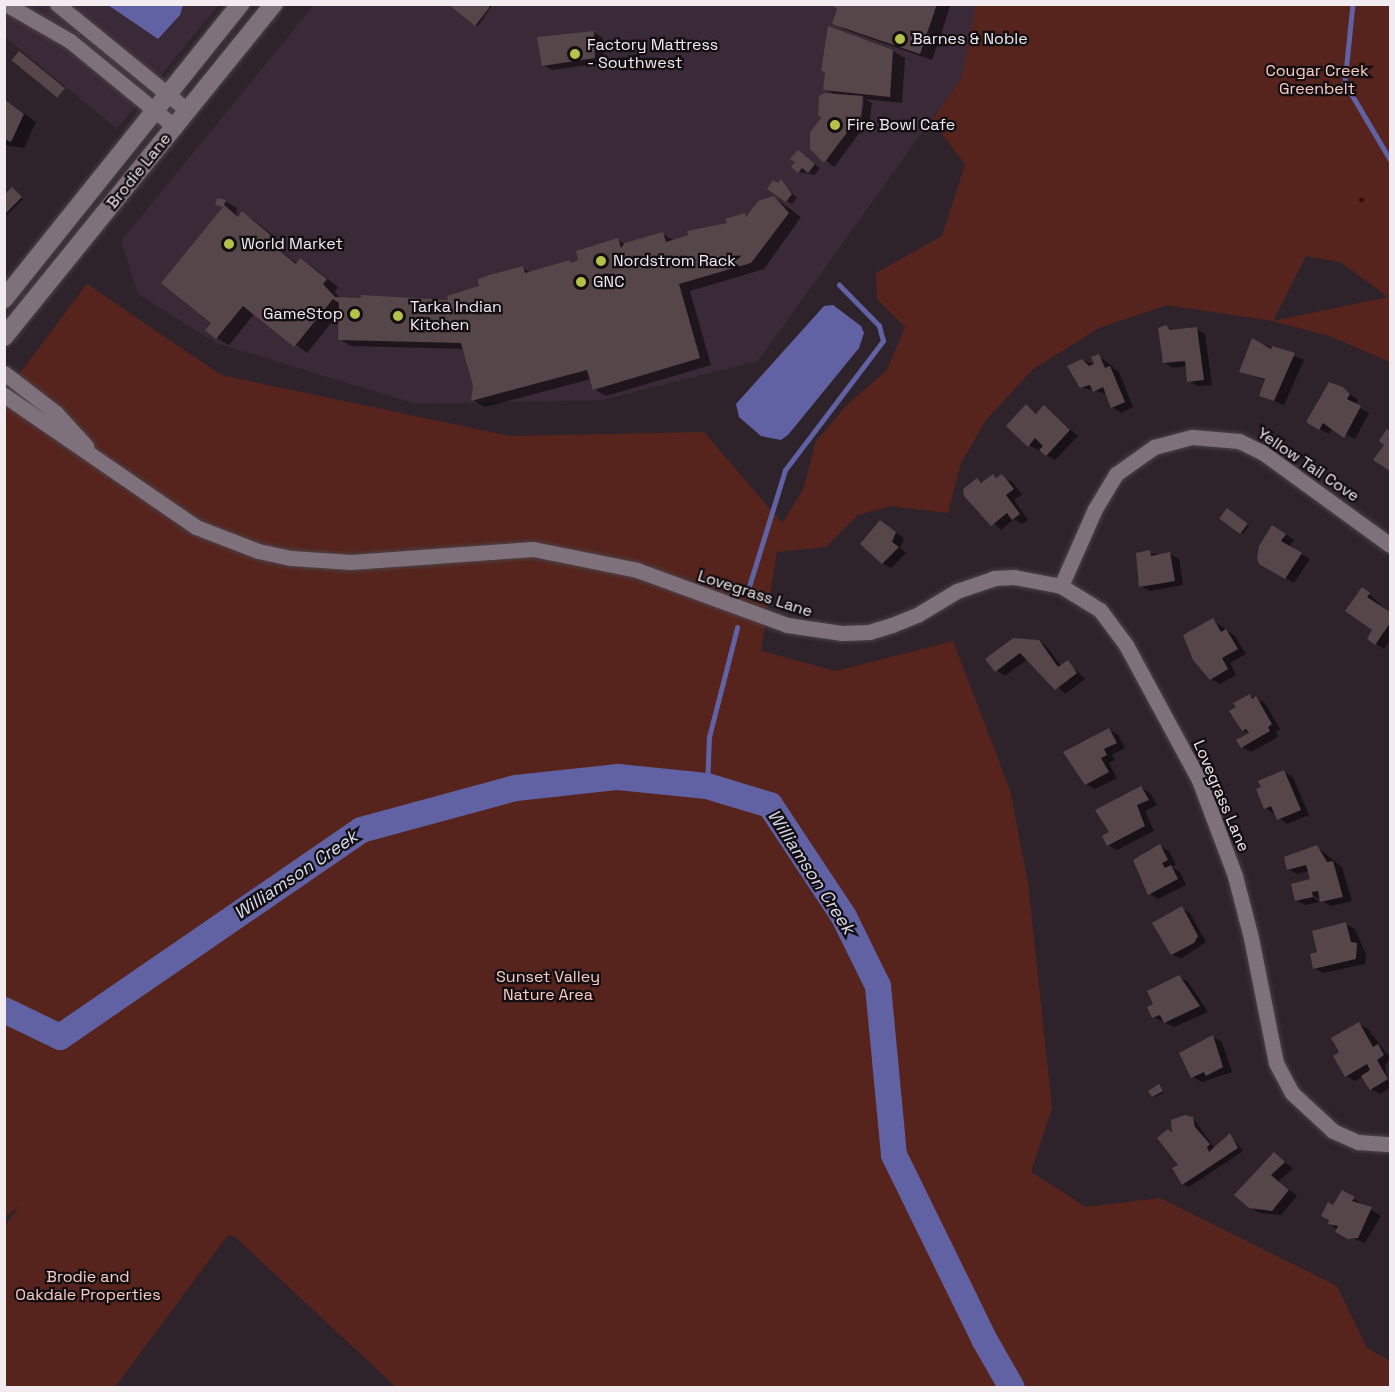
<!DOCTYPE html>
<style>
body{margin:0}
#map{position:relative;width:1395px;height:1392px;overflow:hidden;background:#2e232b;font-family:"Space Grotesk",sans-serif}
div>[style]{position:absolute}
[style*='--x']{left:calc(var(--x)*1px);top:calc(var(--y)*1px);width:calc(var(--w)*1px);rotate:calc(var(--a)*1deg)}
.built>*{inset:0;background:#3a2936}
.green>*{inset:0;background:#56241c}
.water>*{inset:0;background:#6062a3}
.shadow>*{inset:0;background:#0007}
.stream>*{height:4.5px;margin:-2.25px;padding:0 2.25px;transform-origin:2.25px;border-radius:2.25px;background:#6062a3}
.river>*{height:26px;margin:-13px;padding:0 13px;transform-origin:13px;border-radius:13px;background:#6062a3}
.building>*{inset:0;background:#564649;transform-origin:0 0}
.roads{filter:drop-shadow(0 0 2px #4b4248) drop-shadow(0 0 2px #4b4248)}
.street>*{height:15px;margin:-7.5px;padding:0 7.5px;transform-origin:7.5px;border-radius:7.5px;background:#7f717b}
.secondary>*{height:18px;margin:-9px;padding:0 9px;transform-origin:9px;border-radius:9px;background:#7f717b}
.dots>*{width:16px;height:16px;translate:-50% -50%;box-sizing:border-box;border:3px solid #130e11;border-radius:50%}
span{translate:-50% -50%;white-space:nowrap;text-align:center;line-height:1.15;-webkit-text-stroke:4.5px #130e11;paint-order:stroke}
.poi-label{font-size:16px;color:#f2ebf0}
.left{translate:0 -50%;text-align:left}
.right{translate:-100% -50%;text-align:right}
.park-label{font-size:16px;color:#facdc4}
.street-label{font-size:16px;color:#f2ebf0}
.water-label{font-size:18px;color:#d9dbee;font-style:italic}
.frame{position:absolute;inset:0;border:6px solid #f2ebf0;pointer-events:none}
</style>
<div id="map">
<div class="built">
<div style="clip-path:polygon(4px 5px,219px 5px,117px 129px,5px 37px)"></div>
<div style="clip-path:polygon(314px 5px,981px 5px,962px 77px,758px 361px,602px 400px,416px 404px,216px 343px,138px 294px,121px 241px)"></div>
</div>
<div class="green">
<div style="clip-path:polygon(evenodd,976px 5px,1390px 5px,1390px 362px,1330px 336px,1272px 321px,1167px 305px,1099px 328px,1032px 370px,986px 420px,961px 463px,948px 513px,891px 506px,858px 515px,826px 547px,777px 552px,761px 651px,836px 671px,953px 641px,1010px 790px,1028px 883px,1052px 1108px,1031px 1172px,1086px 1207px,1160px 1198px,1337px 1286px,1367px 1348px,1390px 1361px,1390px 1387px,396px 1387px,234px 1236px,228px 1235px,115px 1387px,5px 1387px,5px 1225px,20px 1205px,5px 1217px,4px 394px,87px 284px,221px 375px,510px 436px,704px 432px,782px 523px,803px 490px,816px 441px,847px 405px,887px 370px,905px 327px,877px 299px,876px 273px,942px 236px,965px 165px,932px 120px,962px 77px,976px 5px,1306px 256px,1340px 262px,1388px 297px,1273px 321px,1306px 256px)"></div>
</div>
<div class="water">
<div style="clip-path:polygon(108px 5px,183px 4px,183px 5px,180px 15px,158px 39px)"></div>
<div style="clip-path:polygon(833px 305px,861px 326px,864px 333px,859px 348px,788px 435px,781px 440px,761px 436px,739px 417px,736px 404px,824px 306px)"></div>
</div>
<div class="shadow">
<div style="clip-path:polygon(451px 4px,493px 4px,478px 26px)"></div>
<div style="clip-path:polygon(832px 4px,951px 4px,932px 60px,846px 30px,834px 23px,838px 10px)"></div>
<div style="clip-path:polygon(594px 32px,603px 38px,604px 63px,552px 70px,543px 65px)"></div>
<div style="clip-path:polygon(evenodd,893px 51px,905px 58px,902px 103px,865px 99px,872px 103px,870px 119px,834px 167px,812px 148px,839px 97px,825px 89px,893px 51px,861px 100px,864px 100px,861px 122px,858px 121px,861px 100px)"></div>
<div style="clip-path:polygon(4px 99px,36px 122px,24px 148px,4px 145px)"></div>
<div style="clip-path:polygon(803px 155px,820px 168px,815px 175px,799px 172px)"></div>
<div style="clip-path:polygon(781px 181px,797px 198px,792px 204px,786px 201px)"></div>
<div style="clip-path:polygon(14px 190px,23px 199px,4px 218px,4px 197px)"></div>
<div style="clip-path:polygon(774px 197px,801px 217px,764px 269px,690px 291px,711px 365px,606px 396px,594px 389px,591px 379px,485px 407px,473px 400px,475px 386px,464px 349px,351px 346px,339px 339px,340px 312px,307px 353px,255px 313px,229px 345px,217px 338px,213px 323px,224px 208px,217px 204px,225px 201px,237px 208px,236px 214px,239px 217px,242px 213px,254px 220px,285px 245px,280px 250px,298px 264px,301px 260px,313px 267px,338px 287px,335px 292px,341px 299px,450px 302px,523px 268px,531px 273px,574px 263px,618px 240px,626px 245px,663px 234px,675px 241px,729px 224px,745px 215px,748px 217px)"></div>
<div style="clip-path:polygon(1361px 197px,1365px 200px,1362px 203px,1358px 200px)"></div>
<div style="clip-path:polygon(1166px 326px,1174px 331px,1196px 329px,1205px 334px,1212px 385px,1198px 386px,1189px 381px,1187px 366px,1173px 368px,1164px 362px)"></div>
<div style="clip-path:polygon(1253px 340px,1304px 360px,1284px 405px,1261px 396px,1266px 381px,1241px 371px)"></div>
<div style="clip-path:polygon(1099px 356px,1119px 372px,1133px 407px,1121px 413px,1112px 407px,1107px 394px,1081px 387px,1082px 360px,1096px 365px)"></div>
<div style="clip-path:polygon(1343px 389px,1358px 400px,1355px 405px,1369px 413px,1355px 439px,1333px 427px,1329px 434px,1308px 422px)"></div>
<div style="clip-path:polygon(1026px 406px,1038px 414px,1044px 407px,1078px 436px,1055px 460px,1029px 445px)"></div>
<div style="clip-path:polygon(1387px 431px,1390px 433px,1390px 469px,1376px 460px,1386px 444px)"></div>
<div style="clip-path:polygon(993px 476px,1011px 481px,1022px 494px,1014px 500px,1028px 520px,1022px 524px,1014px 519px,1001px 530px,966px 495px,977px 480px,983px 483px)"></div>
<div style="clip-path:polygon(1229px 511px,1249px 526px,1243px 534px,1241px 533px)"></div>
<div style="clip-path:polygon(881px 522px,904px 538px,900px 548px,906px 553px,891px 568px,882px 563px)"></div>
<div style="clip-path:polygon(1282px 532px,1294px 540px,1289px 547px,1310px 559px,1294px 583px,1261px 563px)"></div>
<div style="clip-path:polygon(1138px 554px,1170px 554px,1179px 559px,1183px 585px,1150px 591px,1141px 586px)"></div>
<div style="clip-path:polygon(1363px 589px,1390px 613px,1390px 640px,1384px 649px,1376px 644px)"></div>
<div style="clip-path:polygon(1213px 620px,1235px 636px,1246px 654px,1230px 663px,1236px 675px,1220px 684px,1211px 679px)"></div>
<div style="clip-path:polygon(1037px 640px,1046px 646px,1062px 667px,1068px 662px,1085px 679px,1065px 694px,1030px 657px,1005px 676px,996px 670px)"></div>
<div style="clip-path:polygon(1250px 696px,1265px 703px,1280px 729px,1276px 732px,1278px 737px,1251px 752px,1242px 747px,1250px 734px,1243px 730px)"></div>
<div style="clip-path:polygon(1109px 730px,1118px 735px,1125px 748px,1112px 755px,1115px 760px,1109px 763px,1117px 778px,1095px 789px,1086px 784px)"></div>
<div style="clip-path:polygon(1284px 772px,1293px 777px,1309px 815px,1287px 824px,1266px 808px)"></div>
<div style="clip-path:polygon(1141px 788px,1150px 793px,1157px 805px,1145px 811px,1154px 831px,1117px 850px,1108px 845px)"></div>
<div style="clip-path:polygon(1160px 846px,1169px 851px,1176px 865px,1172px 867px,1180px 872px,1186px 885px,1158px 899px,1150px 894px,1135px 860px)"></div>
<div style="clip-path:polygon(1317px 847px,1342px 867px,1352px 901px,1331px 906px,1307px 892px,1319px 902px,1305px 905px,1296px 900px,1311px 880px,1309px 871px,1297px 874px,1288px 869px)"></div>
<div style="clip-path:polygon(1181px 908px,1190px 913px,1206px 942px,1181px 959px,1172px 954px)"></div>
<div style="clip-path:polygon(1346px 924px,1355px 929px,1366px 954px,1365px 964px,1323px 973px,1314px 968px,1319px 954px)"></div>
<div style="clip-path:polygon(1179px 977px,1188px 982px,1208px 1012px,1174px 1027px,1153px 1017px,1154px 1005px)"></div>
<div style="clip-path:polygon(1359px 1024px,1368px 1029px,1390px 1058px,1385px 1066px,1390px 1088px,1380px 1094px,1371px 1089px,1363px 1076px,1355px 1081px,1346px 1076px,1342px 1053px)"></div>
<div style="clip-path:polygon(1213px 1037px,1222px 1042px,1232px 1072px,1202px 1082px,1193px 1077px)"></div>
<div style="clip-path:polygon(1159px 1086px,1164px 1092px,1155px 1097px,1153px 1096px)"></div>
<div style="clip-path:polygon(1193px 1118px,1215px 1149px,1230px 1135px,1243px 1151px,1189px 1187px,1183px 1184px,1174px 1134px)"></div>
<div style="clip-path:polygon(1274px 1154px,1293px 1168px,1279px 1181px,1297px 1196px,1281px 1215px,1260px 1213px,1250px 1207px)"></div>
<div style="clip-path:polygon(1351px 1197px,1381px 1216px,1365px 1243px,1346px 1236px,1330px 1224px,1334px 1207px)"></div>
</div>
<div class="stream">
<div style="--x:1353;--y:4;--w:79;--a:95.8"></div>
<div style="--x:1345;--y:83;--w:88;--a:59.4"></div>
<div style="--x:747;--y:593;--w:129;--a:-72.8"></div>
<div style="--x:785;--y:470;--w:162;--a:-52.8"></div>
<div style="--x:883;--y:341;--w:16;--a:-105"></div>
<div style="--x:879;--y:326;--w:57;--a:-134.3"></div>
<div style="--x:707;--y:786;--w:49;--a:-87.7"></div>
<div style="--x:709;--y:737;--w:113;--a:-75.6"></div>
</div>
<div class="river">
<div style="--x:4;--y:1010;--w:62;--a:25.7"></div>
<div style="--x:60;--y:1037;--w:365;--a:-34.5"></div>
<div style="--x:361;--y:830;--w:161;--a:-15.2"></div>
<div style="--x:516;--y:788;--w:103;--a:-6.2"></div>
<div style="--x:618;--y:777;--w:89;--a:5.8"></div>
<div style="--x:707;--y:786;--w:66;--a:16.8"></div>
<div style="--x:770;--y:805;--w:134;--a:56.5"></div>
<div style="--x:844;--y:917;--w:77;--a:63.8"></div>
<div style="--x:878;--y:986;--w:170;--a:84.6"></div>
<div style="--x:894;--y:1155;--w:205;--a:63.9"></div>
<div style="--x:984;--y:1339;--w:56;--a:60.3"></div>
</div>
<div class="building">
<div style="clip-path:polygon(448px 4px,489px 4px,489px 8px,475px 26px)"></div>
<div style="clip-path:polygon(830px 4px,937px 4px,920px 54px,832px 24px,837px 9px)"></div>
<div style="clip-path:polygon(828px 26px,893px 50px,890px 97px,823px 90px,825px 72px,821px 71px)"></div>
<div style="clip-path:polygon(594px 31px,595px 58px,542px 66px,537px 37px)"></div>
<div style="left:19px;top:51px;width:59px;height:12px;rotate:39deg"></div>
<div style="clip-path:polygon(824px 93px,863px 96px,861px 114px,824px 163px,810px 149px,810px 132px,822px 117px,818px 116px,819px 96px)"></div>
<div style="clip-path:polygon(4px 99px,24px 114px,11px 142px,4px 139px)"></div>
<div style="clip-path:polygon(798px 150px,815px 164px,808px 173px,802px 168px,798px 173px,791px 167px,795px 162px,790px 159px)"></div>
<div style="clip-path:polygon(781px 179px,792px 194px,786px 202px,767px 189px,773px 180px,778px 183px)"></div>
<div style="clip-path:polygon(12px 187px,22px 197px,4px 215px,4px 195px)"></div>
<div style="clip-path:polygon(774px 196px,789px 213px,751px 263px,679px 284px,700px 358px,593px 390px,587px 370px,471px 401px,473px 386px,461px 343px,338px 340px,339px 303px,333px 299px,294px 347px,243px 306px,216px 339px,205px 330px,211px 323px,161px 283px,223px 207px,215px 205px,217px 198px,226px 200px,224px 205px,238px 217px,242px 211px,273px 237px,269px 242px,296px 264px,300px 258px,327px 279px,323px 284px,335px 297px,361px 298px,361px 295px,448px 300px,447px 296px,479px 286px,478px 279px,489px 275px,523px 266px,525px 273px,570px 260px,571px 263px,578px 260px,576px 251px,618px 238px,621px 248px,625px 243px,663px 232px,666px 242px,688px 235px,687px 231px,727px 223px,725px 219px,745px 213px,746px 217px,758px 201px)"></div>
<div style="clip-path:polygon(1166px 325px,1170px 330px,1197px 327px,1204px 380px,1187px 382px,1185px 361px,1163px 363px,1158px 328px)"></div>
<div style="clip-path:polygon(1252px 338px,1271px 349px,1272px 346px,1295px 353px,1274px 401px,1259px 396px,1265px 379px,1239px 372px)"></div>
<div style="clip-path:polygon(1099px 354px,1105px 368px,1110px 366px,1125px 402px,1111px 408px,1103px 387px,1093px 392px,1090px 385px,1080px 388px,1067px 366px,1082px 359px,1089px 366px,1094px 364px,1091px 357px)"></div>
<div style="clip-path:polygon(1329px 382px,1343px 387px,1350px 394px,1347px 399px,1361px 406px,1344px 438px,1323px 423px,1319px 430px,1306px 422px)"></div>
<div style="clip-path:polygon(1026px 404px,1036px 414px,1044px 405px,1070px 430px,1046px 456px,1039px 450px,1043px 446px,1035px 438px,1028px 447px,1006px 426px)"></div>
<div style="clip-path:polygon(1387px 429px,1390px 432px,1390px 471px,1373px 460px,1384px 445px,1379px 441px)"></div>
<div style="clip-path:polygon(993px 474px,996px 478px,1002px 474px,1014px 489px,1006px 495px,1020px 514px,1012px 520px,1007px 513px,991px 526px,964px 496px,963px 489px,977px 478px,981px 483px)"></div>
<div style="left:1227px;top:508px;width:26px;height:13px;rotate:37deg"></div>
<div style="clip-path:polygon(880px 520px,896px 532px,892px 542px,899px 547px,882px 564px,860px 544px)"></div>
<div style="clip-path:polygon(1272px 525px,1286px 534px,1281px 541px,1302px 553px,1285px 579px,1259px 564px,1257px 558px,1259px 546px)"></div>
<div style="clip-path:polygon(1150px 550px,1151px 556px,1170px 552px,1175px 581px,1139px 587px,1136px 553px)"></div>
<div style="clip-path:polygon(1362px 587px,1370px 593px,1367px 597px,1390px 612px,1390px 623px,1375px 645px,1367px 639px,1372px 630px,1345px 611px)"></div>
<div style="clip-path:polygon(1213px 618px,1221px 632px,1226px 629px,1238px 649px,1222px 658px,1228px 669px,1210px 680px,1193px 660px,1183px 635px)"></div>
<div style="clip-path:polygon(1013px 638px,1039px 640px,1058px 667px,1068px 660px,1077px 673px,1055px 690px,1020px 653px,995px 672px,985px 659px)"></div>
<div style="clip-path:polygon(1250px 694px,1252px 699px,1256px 696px,1272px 724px,1268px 727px,1270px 731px,1241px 748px,1236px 740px,1249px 733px,1246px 729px,1242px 731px,1229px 711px,1236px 707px,1233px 703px)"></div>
<div style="clip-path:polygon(1109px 728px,1117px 743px,1104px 749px,1107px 755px,1101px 758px,1109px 772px,1085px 785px,1063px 752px)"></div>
<div style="clip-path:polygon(1284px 770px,1301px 810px,1277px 820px,1271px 806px,1264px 809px,1256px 789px,1261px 787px,1258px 781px)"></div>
<div style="clip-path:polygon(1141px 786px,1149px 800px,1137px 805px,1145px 826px,1107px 846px,1102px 836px,1109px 832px,1095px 810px)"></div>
<div style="clip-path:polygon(1160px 844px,1168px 860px,1162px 863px,1165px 868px,1171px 865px,1178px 879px,1148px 895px,1133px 860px)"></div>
<div style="clip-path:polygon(1317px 845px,1327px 862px,1333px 861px,1343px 897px,1320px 902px,1318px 891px,1312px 892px,1313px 897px,1295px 901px,1291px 884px,1310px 879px,1306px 865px,1287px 870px,1284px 857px)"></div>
<div style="clip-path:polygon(1182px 906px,1198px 936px,1194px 943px,1171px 955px,1152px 923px)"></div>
<div style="clip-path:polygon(1346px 922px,1351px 942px,1357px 943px,1356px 959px,1313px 969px,1310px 954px,1317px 952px,1312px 931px)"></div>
<div style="clip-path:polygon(1179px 975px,1200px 1006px,1164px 1023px,1160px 1015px,1152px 1018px,1147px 1007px,1153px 1004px,1147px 991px)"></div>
<div style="clip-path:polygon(1359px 1022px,1373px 1047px,1378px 1044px,1384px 1055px,1377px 1060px,1388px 1079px,1370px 1090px,1361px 1076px,1370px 1070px,1367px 1064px,1345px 1077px,1333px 1056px,1339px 1052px,1331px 1038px)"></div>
<div style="clip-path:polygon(1213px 1035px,1223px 1067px,1206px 1076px,1204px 1072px,1191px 1078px,1179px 1053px)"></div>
<div style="clip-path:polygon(1159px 1084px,1163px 1091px,1152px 1097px,1148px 1091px)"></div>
<div style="clip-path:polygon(1185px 1115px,1193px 1117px,1195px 1127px,1210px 1144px,1207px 1147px,1209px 1152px,1230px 1133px,1238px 1148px,1182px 1185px,1172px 1168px,1178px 1165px,1157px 1138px,1168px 1129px,1172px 1133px,1171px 1120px)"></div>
<div style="clip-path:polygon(1274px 1152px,1285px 1162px,1271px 1175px,1289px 1190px,1272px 1211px,1249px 1208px,1234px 1195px)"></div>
<div style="clip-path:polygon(1342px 1190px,1355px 1197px,1352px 1201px,1372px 1207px,1358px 1238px,1348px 1239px,1335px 1232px,1338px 1226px,1328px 1224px,1329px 1220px,1321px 1216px,1328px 1202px,1333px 1205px)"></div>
</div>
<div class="roads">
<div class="street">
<div style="--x:6;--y:4;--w:74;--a:30"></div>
<div style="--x:70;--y:41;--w:136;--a:39.3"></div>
<div style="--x:57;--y:4;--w:169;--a:39.2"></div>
<div style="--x:4;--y:373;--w:66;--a:37.6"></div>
<div style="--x:56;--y:413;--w:45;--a:47.7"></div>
<div style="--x:4;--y:395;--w:233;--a:34.5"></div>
<div style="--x:196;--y:527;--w:66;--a:21.2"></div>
<div style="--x:258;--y:551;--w:34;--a:12"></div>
<div style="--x:291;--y:558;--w:60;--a:3.8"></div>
<div style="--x:351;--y:562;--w:182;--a:-4.1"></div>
<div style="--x:533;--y:549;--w:106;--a:11.4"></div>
<div style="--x:637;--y:570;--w:160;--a:20.1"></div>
<div style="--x:787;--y:625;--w:56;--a:8.3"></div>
<div style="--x:842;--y:633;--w:27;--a:-2"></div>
<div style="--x:869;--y:632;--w:24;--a:-17"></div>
<div style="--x:892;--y:625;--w:27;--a:-22"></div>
<div style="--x:917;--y:615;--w:47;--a:-31"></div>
<div style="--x:957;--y:591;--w:39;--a:-19"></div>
<div style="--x:994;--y:578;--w:20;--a:-3"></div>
<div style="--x:1014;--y:577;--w:48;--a:10.8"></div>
<div style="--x:1061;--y:586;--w:46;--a:31.6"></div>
<div style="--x:1100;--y:610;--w:44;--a:53.4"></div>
<div style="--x:1126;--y:645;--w:153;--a:61.6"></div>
<div style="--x:1199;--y:780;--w:103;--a:69.4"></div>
<div style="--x:1235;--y:876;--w:64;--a:75.5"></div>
<div style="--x:1251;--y:938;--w:127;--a:78.7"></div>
<div style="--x:1276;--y:1063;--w:34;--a:62"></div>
<div style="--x:1292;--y:1093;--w:56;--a:42.8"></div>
<div style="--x:1333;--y:1131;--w:27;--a:24"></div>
<div style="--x:1358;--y:1142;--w:32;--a:4"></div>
<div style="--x:1061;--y:586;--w:84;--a:-66.2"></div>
<div style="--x:1095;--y:509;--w:41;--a:-59"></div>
<div style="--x:1116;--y:474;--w:47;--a:-35.4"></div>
<div style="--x:1154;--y:447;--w:39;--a:-15"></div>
<div style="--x:1192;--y:437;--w:47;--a:4.9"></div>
<div style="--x:1239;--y:441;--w:25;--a:26"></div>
<div style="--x:1262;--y:452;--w:158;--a:36"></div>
</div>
<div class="secondary">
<div style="--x:4;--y:299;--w:378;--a:-51.3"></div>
<div style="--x:4;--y:337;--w:429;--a:-51"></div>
</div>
</div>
<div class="dots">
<div style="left:900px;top:39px;background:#b5c24a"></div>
<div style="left:575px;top:54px;background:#b5c24a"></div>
<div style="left:835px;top:125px;background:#b5c24a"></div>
<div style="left:229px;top:244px;background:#b5c24a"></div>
<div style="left:601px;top:261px;background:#b5c24a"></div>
<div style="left:581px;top:282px;background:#b5c24a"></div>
<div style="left:355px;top:314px;background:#b5c24a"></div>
<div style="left:398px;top:316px;background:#b5c24a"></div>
</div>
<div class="poi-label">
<span class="left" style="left:912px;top:39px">Barnes &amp; Noble</span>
<span class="left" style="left:587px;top:54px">Factory Mattress<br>- Southwest</span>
<span class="left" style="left:847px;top:125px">Fire Bowl Cafe</span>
<span class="left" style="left:241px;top:244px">World Market</span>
<span class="left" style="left:613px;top:261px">Nordstrom Rack</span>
<span class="left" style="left:593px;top:282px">GNC</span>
<span class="left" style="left:410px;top:316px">Tarka Indian<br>Kitchen</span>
<span class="right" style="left:343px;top:314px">GameStop</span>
</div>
<div class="park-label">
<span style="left:1317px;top:80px">Cougar Creek<br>Greenbelt</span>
<span style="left:548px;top:986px">Sunset Valley<br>Nature Area</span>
<span style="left:88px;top:1286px">Brodie and<br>Oakdale Properties</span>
</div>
<div class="street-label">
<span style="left:139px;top:171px;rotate:-51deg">Brodie Lane</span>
<span style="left:1308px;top:465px;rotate:34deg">Yellow Tail Cove</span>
<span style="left:755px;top:594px;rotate:18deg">Lovegrass Lane</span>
<span style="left:1221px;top:796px;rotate:67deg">Lovegrass Lane</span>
</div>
<div class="water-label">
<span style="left:811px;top:872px;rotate:57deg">Williamson Creek</span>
<span style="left:296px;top:875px;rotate:-34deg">Williamson Creek</span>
</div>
<div class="frame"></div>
</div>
